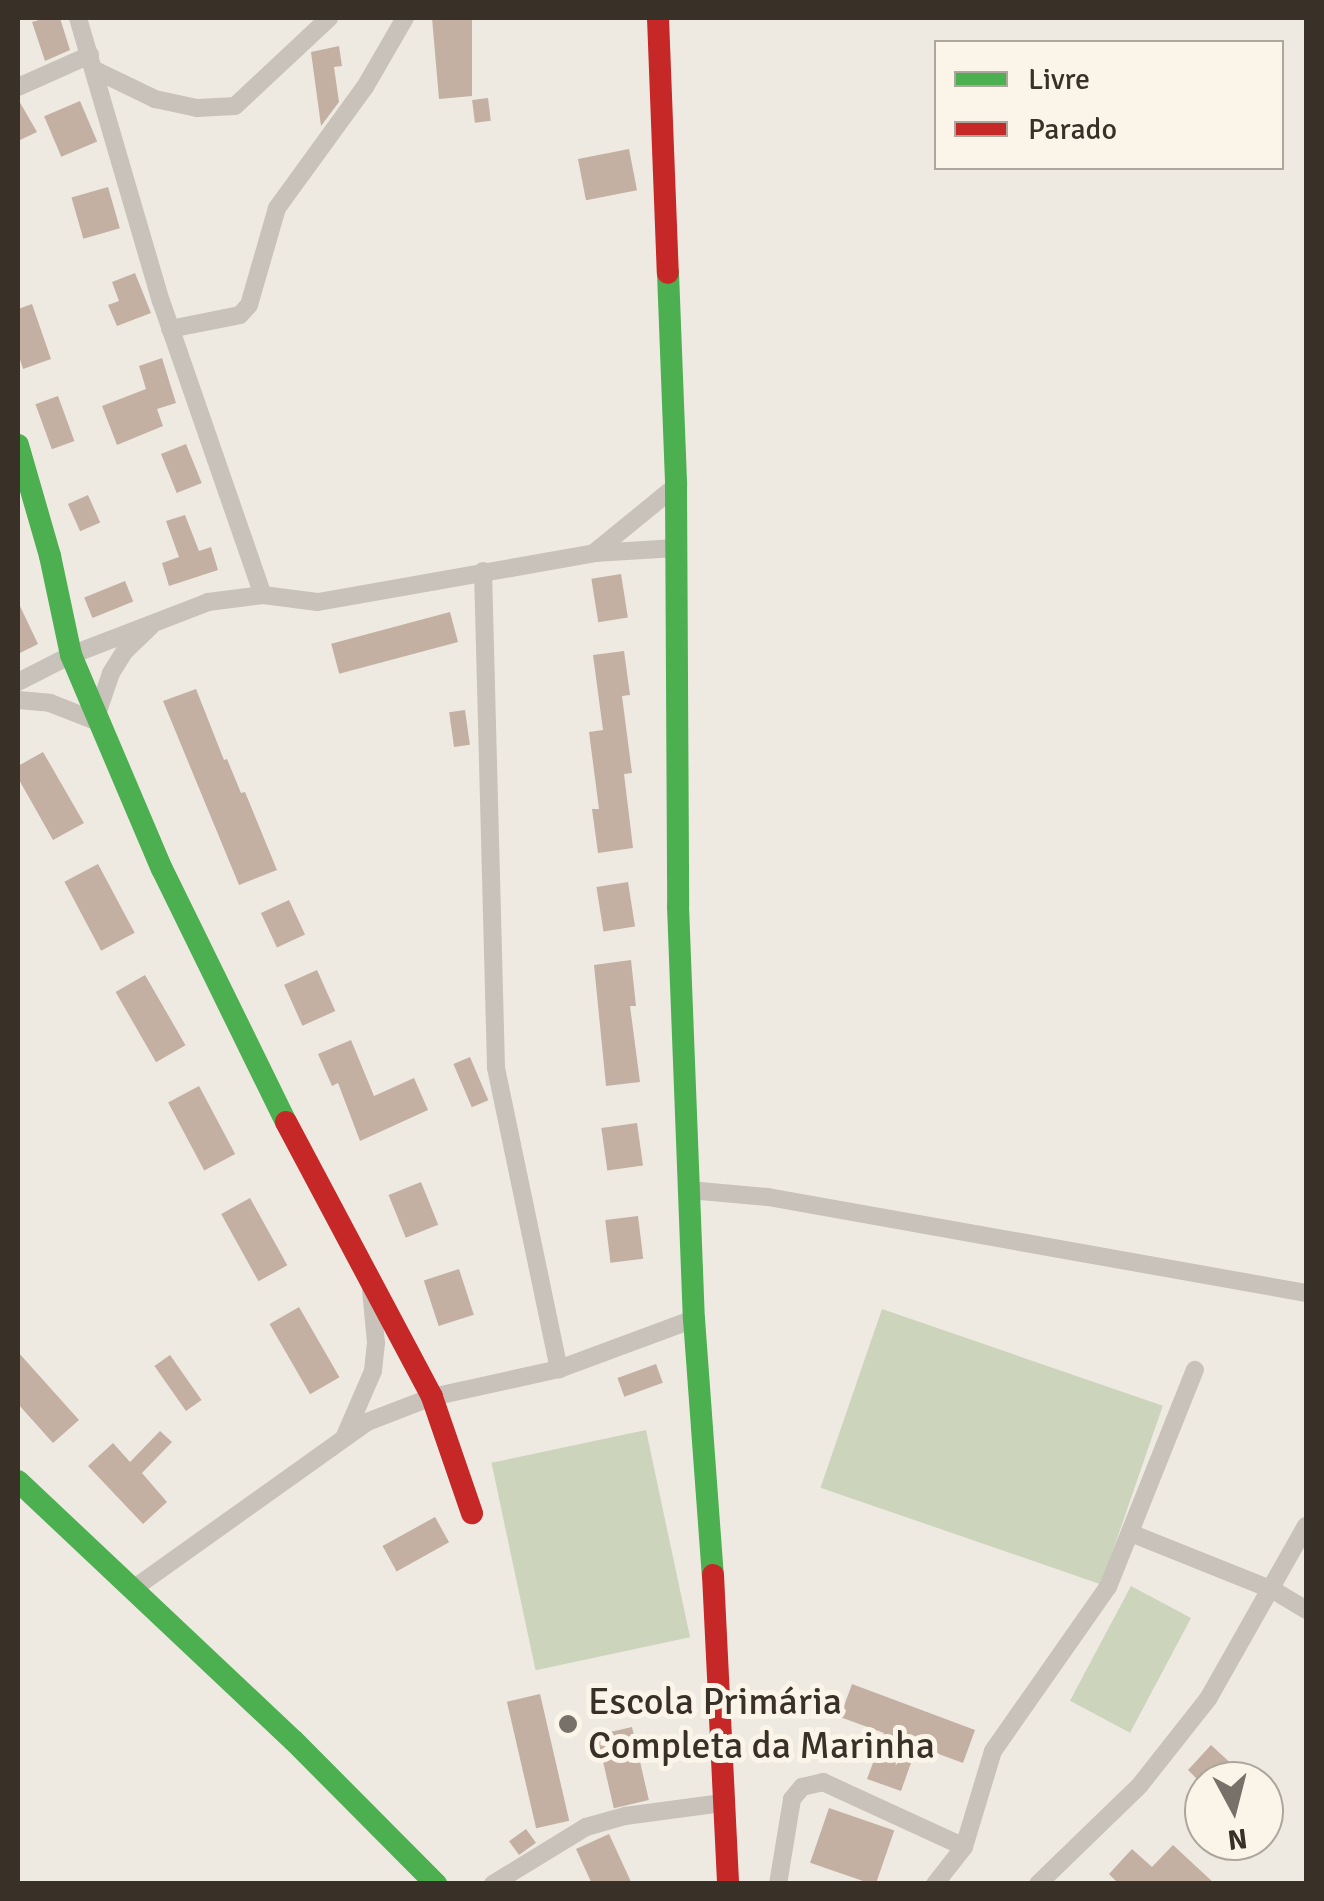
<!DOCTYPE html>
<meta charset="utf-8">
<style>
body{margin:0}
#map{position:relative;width:1324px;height:1901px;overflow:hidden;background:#eeeae2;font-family:Signika,sans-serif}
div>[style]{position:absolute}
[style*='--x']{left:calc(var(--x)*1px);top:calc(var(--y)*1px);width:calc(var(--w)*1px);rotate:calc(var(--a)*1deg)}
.green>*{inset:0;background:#ccd5bb;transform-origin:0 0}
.building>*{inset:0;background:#c3b0a2;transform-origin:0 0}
.street>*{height:18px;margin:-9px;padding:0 9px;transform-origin:9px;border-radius:9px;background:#c8c2ba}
.fast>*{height:22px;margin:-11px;padding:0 11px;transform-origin:11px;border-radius:11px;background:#4caf50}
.jam>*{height:22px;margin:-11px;padding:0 11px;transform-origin:11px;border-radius:11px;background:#c62828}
.dots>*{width:28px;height:28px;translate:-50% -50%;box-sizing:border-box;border:5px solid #fbf5e9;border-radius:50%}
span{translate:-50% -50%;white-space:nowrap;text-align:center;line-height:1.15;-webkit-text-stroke:10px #fbf5e9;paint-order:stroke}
.poi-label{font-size:38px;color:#393028}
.left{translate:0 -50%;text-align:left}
.frame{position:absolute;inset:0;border:20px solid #393028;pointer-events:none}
.legend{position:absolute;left:934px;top:40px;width:350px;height:130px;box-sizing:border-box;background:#fbf5e9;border:2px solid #ada69c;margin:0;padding:12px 18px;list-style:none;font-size:30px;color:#393028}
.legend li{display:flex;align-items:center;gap:20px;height:50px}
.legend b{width:50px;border:2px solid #ada69c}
.north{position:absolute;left:1184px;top:1761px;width:100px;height:100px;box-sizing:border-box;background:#fbf5e9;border:2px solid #ada69c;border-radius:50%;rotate:173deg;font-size:28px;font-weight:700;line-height:40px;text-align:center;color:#393028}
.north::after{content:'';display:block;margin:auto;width:35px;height:45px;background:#787169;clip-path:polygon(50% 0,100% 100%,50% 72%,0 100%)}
</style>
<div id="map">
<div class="green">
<div style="left:882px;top:1309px;width:297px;height:189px;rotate:19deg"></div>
<div style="left:646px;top:1430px;width:212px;height:158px;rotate:78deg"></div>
<div style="left:1131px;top:1586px;width:68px;height:130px;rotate:28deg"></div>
</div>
<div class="building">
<div style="clip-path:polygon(46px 18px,60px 18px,70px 50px,45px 61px,32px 22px)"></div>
<div style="clip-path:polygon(432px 18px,472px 18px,472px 96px,439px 99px)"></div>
<div style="clip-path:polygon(339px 46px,342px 66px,334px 67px,339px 102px,321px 126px,311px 52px)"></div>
<div style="left:488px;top:98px;width:23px;height:16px;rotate:83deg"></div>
<div style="clip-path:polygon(18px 99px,37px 132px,18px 141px)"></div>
<div style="left:80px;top:101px;width:44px;height:39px;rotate:67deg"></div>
<div style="left:629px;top:149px;width:42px;height:52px;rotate:79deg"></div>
<div style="left:108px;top:187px;width:43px;height:38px;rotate:74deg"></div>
<div style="clip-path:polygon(135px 273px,151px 313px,117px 326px,108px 305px,119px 301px,112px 282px)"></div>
<div style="clip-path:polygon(32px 304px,51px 359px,23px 369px,18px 353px,18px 309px)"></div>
<div style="clip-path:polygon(162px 358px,176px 403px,157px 409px,163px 426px,117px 445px,102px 406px,146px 389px,139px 366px)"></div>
<div style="left:58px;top:396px;width:48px;height:24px;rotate:70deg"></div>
<div style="left:186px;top:444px;width:42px;height:27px;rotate:68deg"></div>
<div style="left:88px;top:495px;width:30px;height:22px;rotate:66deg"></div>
<div style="clip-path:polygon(185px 515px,199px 551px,211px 547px,218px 570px,169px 586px,162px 563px,179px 557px,166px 521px)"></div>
<div style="left:621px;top:574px;width:44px;height:30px;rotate:81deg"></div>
<div style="left:125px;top:581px;width:22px;height:44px;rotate:68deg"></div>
<div style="clip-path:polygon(18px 602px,38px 644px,18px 654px)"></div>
<div style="left:450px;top:612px;width:31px;height:123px;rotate:75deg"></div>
<div style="clip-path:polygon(624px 651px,630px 695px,622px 696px,632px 773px,624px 774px,633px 848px,598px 853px,592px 809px,599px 809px,589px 732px,603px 730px,593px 655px)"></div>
<div style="clip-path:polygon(196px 689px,224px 760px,227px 759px,241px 793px,245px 792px,277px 870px,239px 885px,163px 701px)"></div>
<div style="left:465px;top:710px;width:35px;height:16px;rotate:82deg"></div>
<div style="clip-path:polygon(43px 752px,84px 823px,53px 840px,18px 778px,18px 766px)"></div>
<div style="left:98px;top:864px;width:78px;height:38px;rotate:62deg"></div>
<div style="left:628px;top:882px;width:45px;height:32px;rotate:81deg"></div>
<div style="left:289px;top:900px;width:38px;height:31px;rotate:65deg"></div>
<div style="clip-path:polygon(631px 960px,636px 1006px,630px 1006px,640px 1082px,606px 1086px,594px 965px)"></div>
<div style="left:317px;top:970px;width:45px;height:36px;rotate:66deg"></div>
<div style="left:145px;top:975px;width:81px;height:34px;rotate:60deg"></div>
<div style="clip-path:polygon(351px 1040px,374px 1096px,414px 1078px,428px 1110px,360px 1141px,338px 1083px,332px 1086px,318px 1054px)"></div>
<div style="left:470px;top:1057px;width:47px;height:18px;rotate:67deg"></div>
<div style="left:199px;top:1086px;width:77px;height:35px;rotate:62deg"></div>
<div style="left:637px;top:1123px;width:43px;height:36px;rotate:82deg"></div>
<div style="left:421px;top:1182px;width:46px;height:35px;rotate:68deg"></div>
<div style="left:250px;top:1198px;width:77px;height:33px;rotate:61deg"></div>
<div style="left:638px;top:1216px;width:43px;height:33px;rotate:83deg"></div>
<div style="left:459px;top:1269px;width:48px;height:37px;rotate:72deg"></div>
<div style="left:299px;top:1307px;width:81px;height:34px;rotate:60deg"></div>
<div style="clip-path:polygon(18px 1352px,79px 1420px,53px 1443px,18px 1404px)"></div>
<div style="left:170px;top:1355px;width:55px;height:19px;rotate:55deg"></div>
<div style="left:656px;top:1364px;width:20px;height:41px;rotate:70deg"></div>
<div style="clip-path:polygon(160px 1431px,172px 1442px,142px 1473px,167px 1502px,143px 1524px,88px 1466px,113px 1443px,130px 1462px)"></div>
<div style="left:435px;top:1517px;width:29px;height:60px;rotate:61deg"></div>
<div style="clip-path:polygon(852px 1684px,975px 1730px,963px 1763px,917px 1746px,901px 1791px,867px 1779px,884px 1733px,840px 1717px)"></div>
<div style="left:540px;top:1694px;width:130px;height:34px;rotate:77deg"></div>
<div style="left:632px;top:1727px;width:75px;height:36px;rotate:77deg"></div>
<div style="clip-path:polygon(1211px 1745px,1250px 1781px,1199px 1781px,1188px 1770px)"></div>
<div style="left:829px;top:1808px;width:69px;height:58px;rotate:19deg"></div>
<div style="left:526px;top:1829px;width:17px;height:21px;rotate:54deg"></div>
<div style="clip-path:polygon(609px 1834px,632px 1884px,592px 1884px,576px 1849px)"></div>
<div style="clip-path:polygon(1173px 1845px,1215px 1884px,1119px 1884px,1109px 1874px,1132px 1849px,1152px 1867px)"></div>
</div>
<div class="street">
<div style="--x:78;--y:18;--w:295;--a:73.7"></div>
<div style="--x:161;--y:301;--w:311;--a:70.9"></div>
<div style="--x:95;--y:70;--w:67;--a:25.8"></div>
<div style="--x:155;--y:99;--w:43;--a:12.1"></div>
<div style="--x:197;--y:108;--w:38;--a:-3"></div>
<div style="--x:235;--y:106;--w:129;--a:-43.1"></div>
<div style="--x:18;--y:87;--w:79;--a:-24"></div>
<div style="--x:170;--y:329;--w:71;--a:-11.3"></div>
<div style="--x:240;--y:315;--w:13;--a:-48"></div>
<div style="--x:249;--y:305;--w:101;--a:-73.9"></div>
<div style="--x:277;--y:208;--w:150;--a:-54"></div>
<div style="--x:365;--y:87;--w:80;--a:-59.9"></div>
<div style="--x:595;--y:552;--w:104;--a:-39.2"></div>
<div style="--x:483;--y:571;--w:497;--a:88.5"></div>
<div style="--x:496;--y:1068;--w:308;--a:78.2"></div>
<div style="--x:18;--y:682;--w:59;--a:-27"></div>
<div style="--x:71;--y:655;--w:147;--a:-21.1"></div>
<div style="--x:208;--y:602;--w:55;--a:-7.3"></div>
<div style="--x:263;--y:595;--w:55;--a:7.3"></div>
<div style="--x:318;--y:602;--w:281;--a:-10"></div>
<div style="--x:595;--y:553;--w:81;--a:-3.5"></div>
<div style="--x:18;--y:700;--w:32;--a:5"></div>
<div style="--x:50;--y:703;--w:55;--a:21.4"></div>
<div style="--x:97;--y:714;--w:43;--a:-71.1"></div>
<div style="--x:111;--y:673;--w:26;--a:-58"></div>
<div style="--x:125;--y:651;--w:36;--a:-44"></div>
<div style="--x:689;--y:1190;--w:79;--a:5.1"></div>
<div style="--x:768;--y:1197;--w:546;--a:10.12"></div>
<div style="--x:344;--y:1438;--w:73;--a:-66.6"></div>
<div style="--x:373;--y:1371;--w:28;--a:-84"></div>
<div style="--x:376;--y:1343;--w:53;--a:-95.4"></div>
<div style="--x:1133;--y:1534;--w:151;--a:21.8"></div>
<div style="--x:1273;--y:1590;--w:39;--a:31"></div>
<div style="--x:133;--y:1589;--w:287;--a:-35.5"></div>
<div style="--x:367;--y:1422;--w:70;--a:-21"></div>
<div style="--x:432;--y:1397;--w:130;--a:-12.4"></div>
<div style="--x:559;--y:1369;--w:144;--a:-20.3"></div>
<div style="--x:493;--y:1884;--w:109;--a:-31.5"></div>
<div style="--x:586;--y:1827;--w:41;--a:-15.8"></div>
<div style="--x:625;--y:1816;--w:98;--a:-7.6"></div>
<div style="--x:778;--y:1884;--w:86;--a:-80.6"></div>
<div style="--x:792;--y:1799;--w:16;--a:-50"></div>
<div style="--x:802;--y:1787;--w:22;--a:-13"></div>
<div style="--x:823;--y:1782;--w:155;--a:24.7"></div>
<div style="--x:935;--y:1884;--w:47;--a:-51.9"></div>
<div style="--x:964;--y:1847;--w:100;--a:-73.2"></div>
<div style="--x:993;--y:1751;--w:200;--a:-55"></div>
<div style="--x:1108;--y:1587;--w:234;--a:-68.2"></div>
<div style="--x:1038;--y:1884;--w:142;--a:-44.1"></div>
<div style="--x:1140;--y:1785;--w:110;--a:-51.7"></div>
<div style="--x:1208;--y:1699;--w:199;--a:-60.5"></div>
</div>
<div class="fast">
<div style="--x:668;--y:273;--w:213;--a:87.8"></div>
<div style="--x:676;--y:486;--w:420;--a:89.7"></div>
<div style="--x:678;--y:906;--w:413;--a:87.8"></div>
<div style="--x:694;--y:1319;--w:257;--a:85.8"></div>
<div style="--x:18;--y:445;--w:116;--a:73.9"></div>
<div style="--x:50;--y:556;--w:101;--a:78"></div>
<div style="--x:71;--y:655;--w:233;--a:67"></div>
<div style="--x:162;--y:869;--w:282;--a:63.9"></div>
<div style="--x:18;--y:1481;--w:379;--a:43.3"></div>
<div style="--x:294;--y:1741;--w:202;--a:45.2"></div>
</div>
<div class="jam">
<div style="--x:658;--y:18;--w:255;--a:87.8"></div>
<div style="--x:286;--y:1122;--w:311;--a:62"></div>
<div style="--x:432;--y:1397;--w:123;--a:71"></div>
<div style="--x:713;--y:1575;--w:309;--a:87.2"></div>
</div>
<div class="dots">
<div style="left:568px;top:1724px;background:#787169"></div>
</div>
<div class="poi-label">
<span class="left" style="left:588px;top:1724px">Escola Primária<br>Completa da Marinha</span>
</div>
<div class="frame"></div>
<ul class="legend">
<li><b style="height:12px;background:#4caf50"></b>Livre</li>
<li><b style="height:12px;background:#c62828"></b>Parado</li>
</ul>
<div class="north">N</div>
</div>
